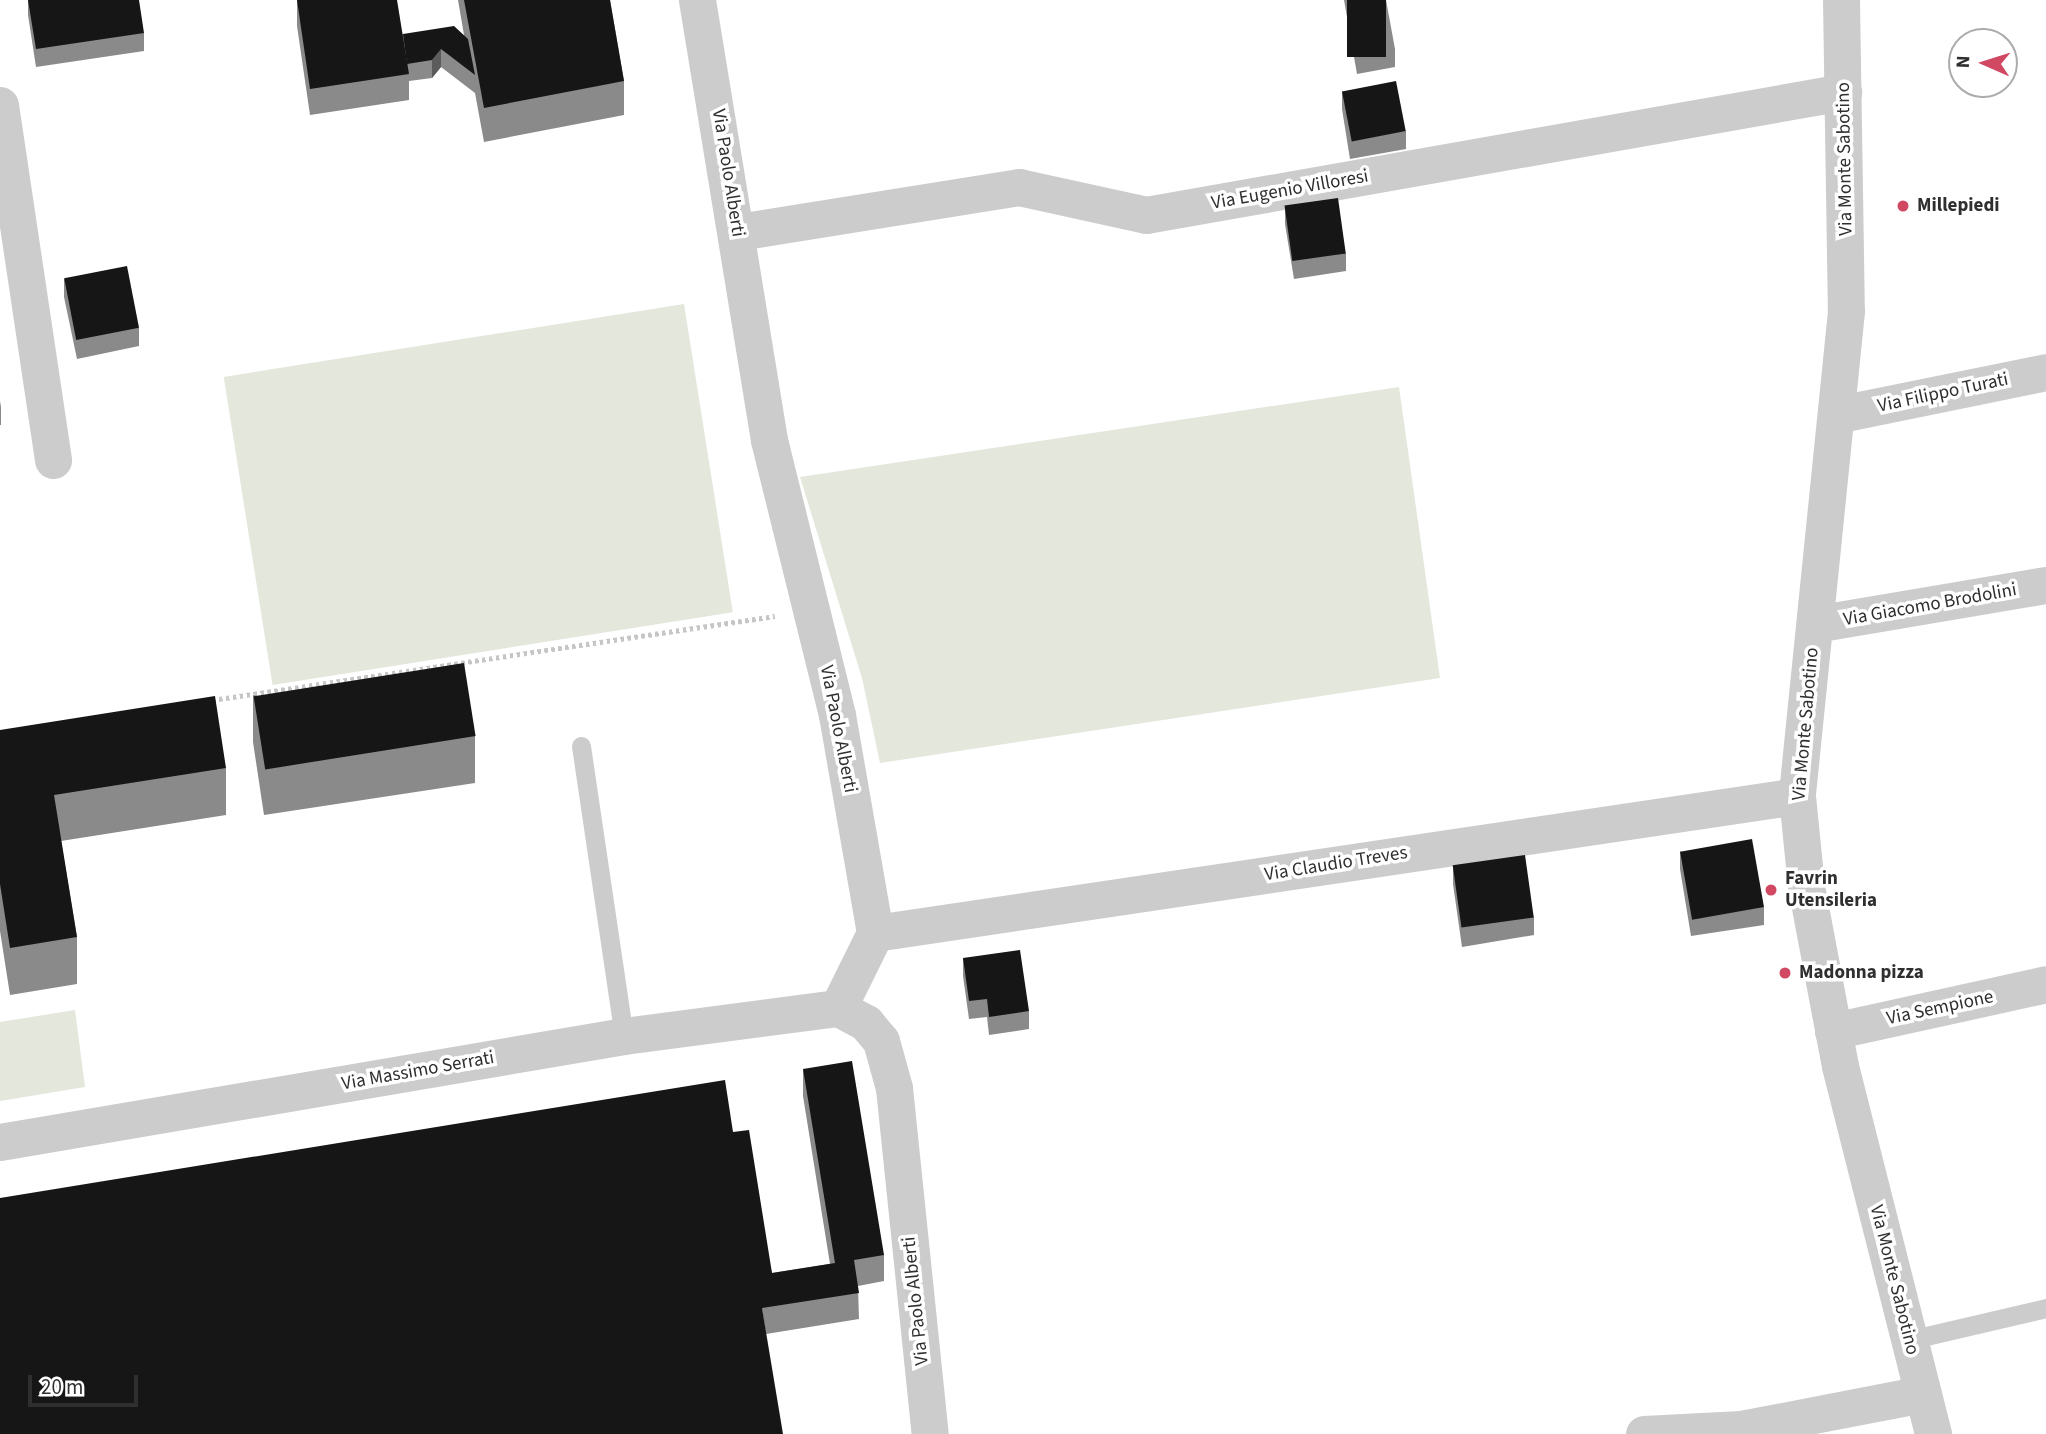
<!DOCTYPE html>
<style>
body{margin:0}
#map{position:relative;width:2046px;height:1434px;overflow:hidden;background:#fff;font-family:"Source Sans 3",sans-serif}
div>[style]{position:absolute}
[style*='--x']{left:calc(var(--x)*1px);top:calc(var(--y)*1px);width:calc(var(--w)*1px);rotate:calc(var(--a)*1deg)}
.green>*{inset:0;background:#e3e7dc;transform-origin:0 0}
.path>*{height:4.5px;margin-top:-2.25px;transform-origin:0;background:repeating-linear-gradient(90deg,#c6c6c6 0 3.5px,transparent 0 7px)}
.lane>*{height:19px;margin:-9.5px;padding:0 9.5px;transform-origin:9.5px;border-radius:9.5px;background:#ccc}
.street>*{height:37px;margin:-18.5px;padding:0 18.5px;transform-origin:18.5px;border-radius:18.5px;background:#ccc}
.wall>*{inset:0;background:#8a8a8a}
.shaded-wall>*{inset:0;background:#5c5c5c}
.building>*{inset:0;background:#161616;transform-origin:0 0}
.dots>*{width:19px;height:19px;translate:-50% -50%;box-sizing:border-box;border:4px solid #fff;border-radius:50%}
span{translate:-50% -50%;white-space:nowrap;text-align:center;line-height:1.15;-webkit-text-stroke:7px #fff;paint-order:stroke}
.street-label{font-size:19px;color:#2f2f2f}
.poi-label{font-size:19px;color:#2f2f2f;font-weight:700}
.left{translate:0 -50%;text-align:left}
.north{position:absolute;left:1948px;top:28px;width:70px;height:70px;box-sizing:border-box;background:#fff;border:2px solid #acacac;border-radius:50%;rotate:273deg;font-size:19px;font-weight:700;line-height:28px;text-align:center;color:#2f2f2f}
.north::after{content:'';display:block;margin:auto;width:24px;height:32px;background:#d04862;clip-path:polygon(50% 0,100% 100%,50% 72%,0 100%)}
.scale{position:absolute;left:28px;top:1375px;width:110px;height:32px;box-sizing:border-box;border:4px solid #2f2f2f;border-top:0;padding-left:9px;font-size:21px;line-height:24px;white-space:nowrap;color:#2f2f2f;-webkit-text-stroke:5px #fff;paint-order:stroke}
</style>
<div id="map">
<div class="green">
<div style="left:684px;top:304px;width:312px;height:466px;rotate:81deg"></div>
<div style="clip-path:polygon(1399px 387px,1440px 678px,880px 763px,862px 678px,800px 477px)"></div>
<div style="clip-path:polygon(75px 1010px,85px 1087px,0 1101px,0 1022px)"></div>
</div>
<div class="path">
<div style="--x:212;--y:700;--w:569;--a:-8.49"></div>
</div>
<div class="lane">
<div style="--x:581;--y:746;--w:293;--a:81.6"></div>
<div style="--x:1909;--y:1340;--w:141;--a:-13.1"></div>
</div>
<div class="street">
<div style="--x:697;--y:0;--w:446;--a:80.7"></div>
<div style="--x:769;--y:440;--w:283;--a:76.1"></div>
<div style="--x:837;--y:715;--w:221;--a:80.1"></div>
<div style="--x:875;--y:933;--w:84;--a:116.3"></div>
<div style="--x:1841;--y:0;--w:311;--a:89.1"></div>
<div style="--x:1846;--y:311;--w:487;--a:95.8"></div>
<div style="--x:1797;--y:796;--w:90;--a:84.3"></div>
<div style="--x:1806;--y:886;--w:183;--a:79.3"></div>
<div style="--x:1840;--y:1066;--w:380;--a:75.8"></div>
<div style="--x:0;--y:105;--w:359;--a:81.5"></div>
<div style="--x:738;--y:232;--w:285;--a:-9.1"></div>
<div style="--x:1019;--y:187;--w:130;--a:12.4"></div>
<div style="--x:1146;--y:215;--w:708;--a:-10.01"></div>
<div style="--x:1840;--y:414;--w:210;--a:-11.5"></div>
<div style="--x:1815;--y:624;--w:234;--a:-9.6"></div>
<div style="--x:875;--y:933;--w:932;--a:-8.45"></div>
<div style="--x:1833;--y:1031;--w:218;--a:-12.4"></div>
<div style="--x:0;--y:1142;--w:633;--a:-9.64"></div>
<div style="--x:624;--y:1036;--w:216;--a:-7.5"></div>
<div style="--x:838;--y:1008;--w:32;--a:28"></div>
<div style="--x:866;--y:1023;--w:23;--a:50"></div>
<div style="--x:881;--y:1041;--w:49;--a:74.5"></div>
<div style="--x:894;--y:1088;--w:348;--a:84.1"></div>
<div style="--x:1644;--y:1434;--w:97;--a:-3"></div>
<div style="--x:1741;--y:1429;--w:185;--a:-10.9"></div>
</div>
<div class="wall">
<div style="clip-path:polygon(28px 0,144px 33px,144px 51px,36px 67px,28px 15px)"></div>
<div style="clip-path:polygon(297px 0,403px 34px,464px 35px,458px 0,610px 0,624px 81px,624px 115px,484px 142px,475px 93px,441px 67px,432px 78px,409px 81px,409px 100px,310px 115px,297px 26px)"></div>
<div style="clip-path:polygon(1344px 0,1386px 0,1395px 49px,1395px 67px,1357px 74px)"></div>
<div style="clip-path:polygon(1342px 91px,1406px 131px,1406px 149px,1350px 159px,1342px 109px)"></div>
<div style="clip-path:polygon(1285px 206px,1346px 253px,1346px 271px,1294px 279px,1285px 224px)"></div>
<div style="clip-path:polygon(64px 279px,139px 328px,139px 346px,77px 359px,64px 297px)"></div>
<div style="clip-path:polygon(0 401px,1px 407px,1px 425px,0 425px)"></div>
<div style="clip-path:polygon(253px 695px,475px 736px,475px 783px,264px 815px,253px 742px)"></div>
<div style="clip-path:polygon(0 730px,226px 768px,226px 815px,61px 841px,77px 937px,77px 984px,10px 995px,0 931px)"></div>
<div style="clip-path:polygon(1680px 851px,1764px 907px,1764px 925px,1691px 936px,1680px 869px)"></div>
<div style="clip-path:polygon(1453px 866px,1534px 917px,1534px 935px,1462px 947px,1453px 884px)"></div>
<div style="clip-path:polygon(963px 958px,1029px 1011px,1029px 1029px,989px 1035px,987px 1017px,969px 1019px,963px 976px)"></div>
<div style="clip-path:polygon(803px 1069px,884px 1255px,884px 1281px,858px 1286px,859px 1319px,766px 1334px,733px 1132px,772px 1273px,830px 1264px,803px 1096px)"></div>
</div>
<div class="shaded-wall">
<div style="clip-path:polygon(441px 49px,441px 67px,432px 78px,432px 60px)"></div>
</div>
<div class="building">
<div style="clip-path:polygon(28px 0,139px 0,144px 33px,36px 49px)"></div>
<div style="clip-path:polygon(297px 0,397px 0,409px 74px,310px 89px)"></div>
<div style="clip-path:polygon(464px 0,610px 0,624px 81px,484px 108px)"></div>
<div style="left:1347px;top:0;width:39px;height:57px"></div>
<div style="clip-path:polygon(454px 26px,468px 39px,475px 75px,441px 49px,432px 60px,407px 64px,403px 34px)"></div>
<div style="left:1396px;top:81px;width:51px;height:55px;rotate:79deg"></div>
<div style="left:1338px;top:198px;width:56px;height:54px;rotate:82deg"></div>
<div style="left:127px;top:266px;width:63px;height:64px;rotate:79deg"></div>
<div style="left:464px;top:663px;width:74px;height:213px;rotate:81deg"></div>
<div style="clip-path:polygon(215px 696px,226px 768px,54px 795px,77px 937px,10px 948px,0 884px,0 730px)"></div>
<div style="left:1752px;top:839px;width:69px;height:73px;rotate:80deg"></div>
<div style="left:1525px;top:855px;width:63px;height:73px;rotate:82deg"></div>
<div style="clip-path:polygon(1020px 950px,1029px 1011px,989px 1017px,987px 999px,969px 1001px,963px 958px)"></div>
<div style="clip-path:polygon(852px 1061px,884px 1255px,854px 1260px,859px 1293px,762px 1308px,783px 1434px,0 1434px,0 1198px,725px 1080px,733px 1132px,749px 1130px,772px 1273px,835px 1263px,803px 1069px)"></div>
</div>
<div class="dots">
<div style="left:1903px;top:206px;background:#d04862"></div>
<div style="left:1771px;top:890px;background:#d04862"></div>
<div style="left:1785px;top:973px;background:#d04862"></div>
</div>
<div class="street-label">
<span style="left:1845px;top:159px;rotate:-91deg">Via Monte Sabotino</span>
<span style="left:728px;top:173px;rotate:81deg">Via Paolo Alberti</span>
<span style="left:1290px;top:190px;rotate:-10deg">Via Eugenio Villoresi</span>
<span style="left:1943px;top:393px;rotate:-12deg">Via Filippo Turati</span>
<span style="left:1930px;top:605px;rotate:-10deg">Via Giacomo Brodolini</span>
<span style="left:1806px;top:724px;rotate:-85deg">Via Monte Sabotino</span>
<span style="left:838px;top:729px;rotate:79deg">Via Paolo Alberti</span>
<span style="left:1336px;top:864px;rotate:-9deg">Via Claudio Treves</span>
<span style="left:1940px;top:1008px;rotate:-12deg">Via Sempione</span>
<span style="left:418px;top:1071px;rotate:-10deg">Via Massimo Serrati</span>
<span style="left:1894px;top:1280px;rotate:76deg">Via Monte Sabotino</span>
<span style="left:916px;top:1301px;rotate:-96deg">Via Paolo Alberti</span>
</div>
<div class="poi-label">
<span class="left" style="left:1917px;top:206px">Millepiedi</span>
<span class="left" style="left:1785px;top:890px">Favrin<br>Utensileria</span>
<span class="left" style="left:1799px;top:973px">Madonna pizza</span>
</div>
<div class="north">N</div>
<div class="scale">20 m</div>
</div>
